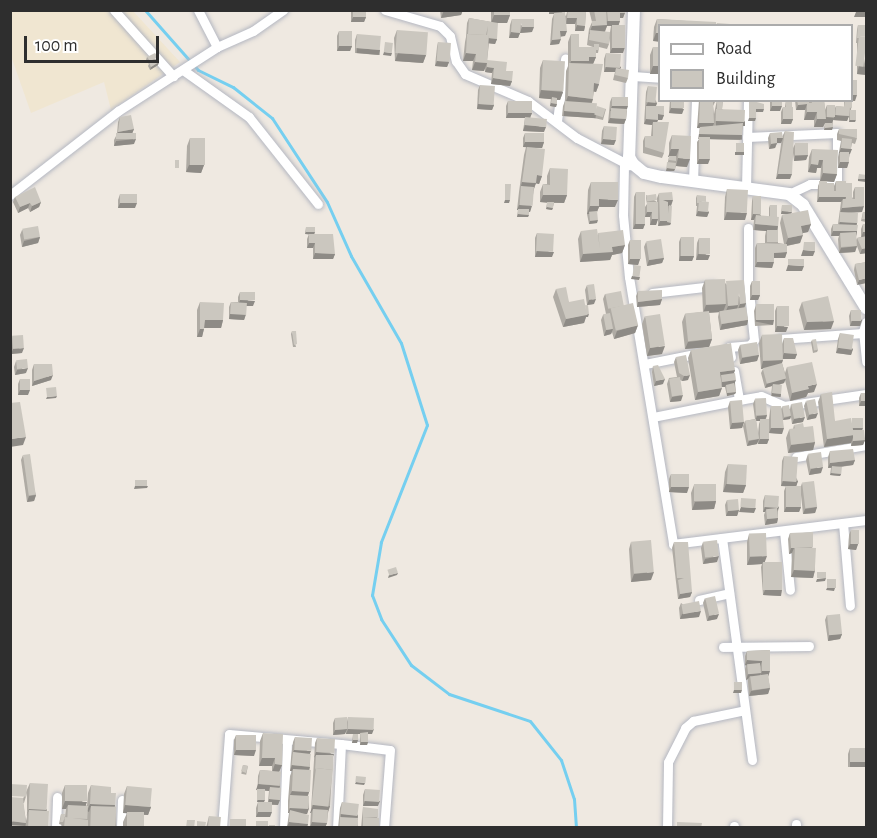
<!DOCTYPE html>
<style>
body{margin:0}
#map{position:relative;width:877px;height:838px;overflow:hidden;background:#efe9e1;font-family:"Alegreya Sans",sans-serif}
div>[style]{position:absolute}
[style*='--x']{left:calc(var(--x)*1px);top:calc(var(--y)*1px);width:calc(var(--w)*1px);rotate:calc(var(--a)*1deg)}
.education>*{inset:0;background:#f0e6d1}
.stream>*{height:3px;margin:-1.5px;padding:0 1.5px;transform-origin:1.5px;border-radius:1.5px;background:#75cff0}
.roads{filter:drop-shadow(0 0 2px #b4b7c1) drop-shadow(0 0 2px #b4b7c1)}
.street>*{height:9px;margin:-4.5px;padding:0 4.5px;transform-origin:4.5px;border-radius:4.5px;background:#fff}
.secondary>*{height:12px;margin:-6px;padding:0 6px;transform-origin:6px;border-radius:6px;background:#fff}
.wall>*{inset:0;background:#afaba4;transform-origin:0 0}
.shaded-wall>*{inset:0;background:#8e8b86;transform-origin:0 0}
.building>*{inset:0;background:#cbc7bf;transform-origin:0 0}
span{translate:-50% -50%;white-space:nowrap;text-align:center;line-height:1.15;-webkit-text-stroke:4.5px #fff;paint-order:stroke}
.frame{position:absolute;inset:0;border:12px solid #2e2e2e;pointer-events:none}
.legend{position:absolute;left:658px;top:24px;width:195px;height:78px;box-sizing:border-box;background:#fff;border:2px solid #ababab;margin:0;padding:8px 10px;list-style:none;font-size:18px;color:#2e2e2e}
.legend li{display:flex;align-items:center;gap:12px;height:30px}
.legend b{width:30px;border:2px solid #ababab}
.scale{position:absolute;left:24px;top:36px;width:135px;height:27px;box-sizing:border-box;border:3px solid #2e2e2e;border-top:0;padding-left:8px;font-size:18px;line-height:21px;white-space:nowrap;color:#2e2e2e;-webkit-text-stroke:4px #fff;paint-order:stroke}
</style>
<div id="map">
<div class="education">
<div style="clip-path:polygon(132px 10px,180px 62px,111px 110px,104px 82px,31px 113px,11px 56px,11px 11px)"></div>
</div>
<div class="stream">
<div style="--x:145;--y:10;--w:80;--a:48.5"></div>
<div style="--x:198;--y:70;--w:39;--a:26"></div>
<div style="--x:233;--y:87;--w:50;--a:38.5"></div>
<div style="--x:272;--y:118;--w:100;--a:56.8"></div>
<div style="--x:327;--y:202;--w:59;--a:66"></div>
<div style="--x:351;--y:256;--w:100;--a:60.1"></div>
<div style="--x:401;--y:343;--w:86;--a:72.4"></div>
<div style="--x:427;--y:425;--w:126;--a:111.5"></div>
<div style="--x:381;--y:542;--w:54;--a:99.6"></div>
<div style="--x:372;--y:595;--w:26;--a:69"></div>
<div style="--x:381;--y:619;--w:55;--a:56.9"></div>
<div style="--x:411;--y:665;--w:48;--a:37.3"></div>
<div style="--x:449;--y:694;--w:85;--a:18.4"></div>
<div style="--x:530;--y:721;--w:50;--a:51.5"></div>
<div style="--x:561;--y:760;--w:41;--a:71.6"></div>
<div style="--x:574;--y:799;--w:29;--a:86"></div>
</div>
<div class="roads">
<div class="street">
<div style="--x:114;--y:10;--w:89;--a:48.2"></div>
<div style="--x:385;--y:10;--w:57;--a:16.2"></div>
<div style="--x:440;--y:26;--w:14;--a:45"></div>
<div style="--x:450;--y:36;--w:26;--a:77"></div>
<div style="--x:456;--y:61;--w:16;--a:55"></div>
<div style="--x:465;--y:74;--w:69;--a:23.2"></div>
<div style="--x:528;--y:101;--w:61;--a:37.1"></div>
<div style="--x:577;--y:138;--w:59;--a:27.4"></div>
<div style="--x:217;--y:47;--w:39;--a:-24"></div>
<div style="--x:253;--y:31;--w:37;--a:-35"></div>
<div style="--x:183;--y:70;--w:81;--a:35.5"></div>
<div style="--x:249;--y:117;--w:111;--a:51.6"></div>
<div style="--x:633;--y:76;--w:27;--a:4"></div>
<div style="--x:557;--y:121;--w:63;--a:-82.6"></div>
<div style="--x:747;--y:137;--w:90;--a:-2.5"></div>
<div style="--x:837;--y:133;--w:51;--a:90"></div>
<div style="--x:837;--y:184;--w:27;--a:180"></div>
<div style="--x:810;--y:184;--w:23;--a:155"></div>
<div style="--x:624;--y:165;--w:50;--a:91.1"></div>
<div style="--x:623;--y:215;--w:62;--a:84.5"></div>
<div style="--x:629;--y:277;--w:271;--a:80.6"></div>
<div style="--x:673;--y:544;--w:194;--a:-7.1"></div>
<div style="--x:693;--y:181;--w:81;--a:-87.9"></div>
<div style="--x:746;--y:188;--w:88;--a:-88.7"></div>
<div style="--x:10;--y:195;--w:137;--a:-37.9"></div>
<div style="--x:118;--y:111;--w:118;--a:-32.9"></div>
<div style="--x:217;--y:47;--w:42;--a:-117.2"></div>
<div style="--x:652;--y:293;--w:61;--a:-6.5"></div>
<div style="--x:866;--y:322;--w:9;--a:108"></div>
<div style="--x:863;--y:331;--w:31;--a:84"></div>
<div style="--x:780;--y:339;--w:83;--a:-4.1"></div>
<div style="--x:731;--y:357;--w:10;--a:-101"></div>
<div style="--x:729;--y:347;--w:21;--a:-5"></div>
<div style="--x:750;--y:345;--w:6;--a:-51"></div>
<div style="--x:754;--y:340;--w:58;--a:-95.9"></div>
<div style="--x:748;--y:282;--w:54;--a:-90"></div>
<div style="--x:645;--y:364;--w:56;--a:-11.3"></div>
<div style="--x:734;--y:371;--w:29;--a:80"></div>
<div style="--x:739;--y:400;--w:22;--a:-10"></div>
<div style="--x:761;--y:396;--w:25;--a:23"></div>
<div style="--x:784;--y:406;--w:83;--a:-8.3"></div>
<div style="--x:653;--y:417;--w:88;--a:-11.2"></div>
<div style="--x:796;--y:457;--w:71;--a:-9.7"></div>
<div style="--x:843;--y:523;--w:83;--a:85.2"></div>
<div style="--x:784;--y:531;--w:59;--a:84.2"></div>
<div style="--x:722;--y:538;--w:224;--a:82.3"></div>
<div style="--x:699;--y:600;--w:31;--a:-13"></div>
<div style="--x:723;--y:647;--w:86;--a:-0.7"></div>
<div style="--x:341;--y:744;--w:49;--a:7"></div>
<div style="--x:390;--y:750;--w:78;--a:94.4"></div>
<div style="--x:56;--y:828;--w:31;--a:-88"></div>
<div style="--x:121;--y:828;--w:28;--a:-88"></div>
<div style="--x:222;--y:828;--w:94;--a:-85.7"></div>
<div style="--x:229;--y:734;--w:112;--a:5.1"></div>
<div style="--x:341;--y:744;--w:84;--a:92.7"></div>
<div style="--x:284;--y:828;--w:88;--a:-88"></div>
<div style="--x:667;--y:828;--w:66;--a:-89.1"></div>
<div style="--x:668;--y:762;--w:38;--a:-63"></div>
<div style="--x:685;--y:728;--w:11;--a:-41"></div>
<div style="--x:693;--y:721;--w:53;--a:-11.9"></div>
<div style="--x:734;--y:828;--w:2;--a:-90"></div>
<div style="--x:796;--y:828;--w:4;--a:-90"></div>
</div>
<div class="secondary">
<div style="--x:634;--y:10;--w:147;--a:91.9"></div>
<div style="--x:629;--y:157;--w:8;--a:60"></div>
<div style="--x:633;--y:164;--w:14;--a:39"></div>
<div style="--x:644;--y:173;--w:18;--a:13"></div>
<div style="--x:662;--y:177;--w:128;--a:7.6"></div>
<div style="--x:789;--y:194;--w:18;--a:38"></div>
<div style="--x:803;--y:205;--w:121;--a:58.5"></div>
</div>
</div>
<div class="wall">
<div style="clip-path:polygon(351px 10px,366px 10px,366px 17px,364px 22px,351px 22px)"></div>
<div style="clip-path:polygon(440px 10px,463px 10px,461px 15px,441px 18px)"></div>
<div style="clip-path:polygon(491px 10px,510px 10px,510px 15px,507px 23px,497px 23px,497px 39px,495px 44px,489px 43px,487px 61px,506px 71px,512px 81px,510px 86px,491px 84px,492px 73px,485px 72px,485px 67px,484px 71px,472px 70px,473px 61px,463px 61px,465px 42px,466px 37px,467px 23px,469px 18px,491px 22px)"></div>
<div style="clip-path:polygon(549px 10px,563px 10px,562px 13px,566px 16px,567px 12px,563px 12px,563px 10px,586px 10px,585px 26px,584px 31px,575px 31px,575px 24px,566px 24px,565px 36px,561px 36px,559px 44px,550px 45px,552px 19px,554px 14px,549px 14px)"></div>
<div style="clip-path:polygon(evenodd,589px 10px,625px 10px,623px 18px,620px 18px,619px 25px,623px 53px,610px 53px,610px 38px,609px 44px,607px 49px,599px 47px,598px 53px,596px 53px,596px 57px,593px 64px,599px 84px,596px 92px,594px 91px,592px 103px,596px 109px,606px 109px,603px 120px,594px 118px,562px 116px,563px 106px,565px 101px,566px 71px,568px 66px,568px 42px,571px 34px,579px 47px,593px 47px,587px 45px,589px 29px,592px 22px,589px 10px,607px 26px,611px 26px,610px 32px,605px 32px,607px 26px)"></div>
<div style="clip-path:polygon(512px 19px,532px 32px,520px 33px,518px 38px,509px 38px,510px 25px)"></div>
<div style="clip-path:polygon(657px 19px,716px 23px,653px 41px,654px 27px)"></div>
<div style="clip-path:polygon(858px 25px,867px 75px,857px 74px,857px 43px,856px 43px,857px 30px)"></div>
<div style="clip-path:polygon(397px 30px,426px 55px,423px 63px,395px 61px,394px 38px)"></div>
<div style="clip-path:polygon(339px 31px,352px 46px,350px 51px,337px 51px,337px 36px)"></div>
<div style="clip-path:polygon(357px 34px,380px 50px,378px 55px,355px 53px,355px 40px)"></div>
<div style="clip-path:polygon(438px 42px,449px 62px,447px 67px,435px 66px,437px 47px)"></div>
<div style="clip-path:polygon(653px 47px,660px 74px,650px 74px,650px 55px)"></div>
<div style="clip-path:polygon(606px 53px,621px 67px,620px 69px,628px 78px,626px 83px,613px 80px,615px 72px,604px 72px,604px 59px)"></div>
<div style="clip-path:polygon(147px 57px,157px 59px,159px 62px,158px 65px,150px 70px,148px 66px,149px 64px,146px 60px)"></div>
<div style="clip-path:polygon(543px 60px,563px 92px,560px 100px,557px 100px,556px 107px,550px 106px,551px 99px,539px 98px,540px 68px)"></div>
<div style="clip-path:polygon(852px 80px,855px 101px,852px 101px,851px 110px,856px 119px,855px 122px,849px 122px,849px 116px,847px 121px,833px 120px,832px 130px,824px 130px,825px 123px,832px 123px,825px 123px,823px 127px,814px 127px,814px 120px,804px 120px,805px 110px,796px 110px,795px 100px,824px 100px,825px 110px,827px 105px,834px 110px,836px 106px,844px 107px,844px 100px,852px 100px)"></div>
<div style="clip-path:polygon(480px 85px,494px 105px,492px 110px,477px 109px,478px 90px)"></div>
<div style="clip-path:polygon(648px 86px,657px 103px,656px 106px,664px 115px,662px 120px,658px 120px,657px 122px,664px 153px,662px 158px,643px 153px,643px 141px,645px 136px,651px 136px,652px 125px,644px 124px,646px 92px)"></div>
<div style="clip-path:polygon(612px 97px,627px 111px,626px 119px,624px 124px,608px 123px,610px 102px)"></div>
<div style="clip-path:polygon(670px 100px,684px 100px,682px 114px,669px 113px)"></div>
<div style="clip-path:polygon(699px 100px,716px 100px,713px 106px,714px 114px,717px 100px,723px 100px,722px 109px,743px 126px,740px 140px,710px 139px,708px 164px,697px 164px,697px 142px,699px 139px,698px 139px,700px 128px,697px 128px)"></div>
<div style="clip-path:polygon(770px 100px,782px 100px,780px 111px,770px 111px)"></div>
<div style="clip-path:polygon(786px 100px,792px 107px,793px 119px,791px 124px,781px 124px,781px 112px,783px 107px,785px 107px)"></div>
<div style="clip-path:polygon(508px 101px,532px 113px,530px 117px,544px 132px,523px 131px,525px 118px,506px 118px,506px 106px)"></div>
<div style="clip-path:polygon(120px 117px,134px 129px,132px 133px,134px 144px,114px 146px,114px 140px,117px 134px,118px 122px)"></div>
<div style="clip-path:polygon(604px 126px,614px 145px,601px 144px,602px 131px)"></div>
<div style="clip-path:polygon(839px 129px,857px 138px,855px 144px,852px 143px,847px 168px,838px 168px,838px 157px,841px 141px,837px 140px,837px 134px)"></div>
<div style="clip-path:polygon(785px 131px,793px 148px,795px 144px,808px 155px,806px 160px,794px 161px,793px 153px,790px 179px,776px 179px,782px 138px,781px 143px,777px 143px,775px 148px,769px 149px,768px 138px,770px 133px,782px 137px)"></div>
<div style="clip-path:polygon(525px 133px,544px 142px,542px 148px,532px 148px,542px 176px,539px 184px,536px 183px,534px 189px,530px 212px,529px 212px,528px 217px,517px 217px,518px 210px,517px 210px,519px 192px,524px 155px,526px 147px,523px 147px,523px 138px)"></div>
<div style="clip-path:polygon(672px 135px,687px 167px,676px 166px,674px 171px,666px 171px,669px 157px,669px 143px)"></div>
<div style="clip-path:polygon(190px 138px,204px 165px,201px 173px,186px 172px,187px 146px)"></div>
<div style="clip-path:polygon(812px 149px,837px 174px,834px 182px,827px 181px,827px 183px,834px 186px,836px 181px,846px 183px,853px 199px,853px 192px,855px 187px,862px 212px,848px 213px,857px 223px,857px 231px,856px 236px,856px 240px,857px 238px,861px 237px,861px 229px,863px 224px,867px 253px,860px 254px,857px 246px,855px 252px,839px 253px,838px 239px,839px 236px,831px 236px,831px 229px,833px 224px,838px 224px,841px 202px,817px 202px,818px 186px,820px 181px,821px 168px,817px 168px,816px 173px,808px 172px,809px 157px)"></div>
<div style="clip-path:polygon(550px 168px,567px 195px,564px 203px,554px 203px,552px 210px,546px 209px,547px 203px,540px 202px,540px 192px,543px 184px,547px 184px,547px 176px)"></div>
<div style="clip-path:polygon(591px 182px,615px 207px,599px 207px,597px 212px,597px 223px,589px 224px,587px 214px,588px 190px)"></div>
<div style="clip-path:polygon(727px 189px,745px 220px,724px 220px,725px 197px)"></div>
<div style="clip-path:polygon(636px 192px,645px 224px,643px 229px,633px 229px,634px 197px)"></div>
<div style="clip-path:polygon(659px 193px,671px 205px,671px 223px,670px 225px,658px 226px,658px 219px,656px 225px,650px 225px,650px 217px,645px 217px,645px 207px,647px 204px,646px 198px,646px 195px,657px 202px,657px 198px)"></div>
<div style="clip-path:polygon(120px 194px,135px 208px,118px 208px,118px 200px)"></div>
<div style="clip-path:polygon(697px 195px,709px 212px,707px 217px,696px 216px,697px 206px,696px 206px,696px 198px)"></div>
<div style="clip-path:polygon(753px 196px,761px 216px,769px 217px,769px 208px,770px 205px,777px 217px,778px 226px,777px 230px,778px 242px,778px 243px,784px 244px,780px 223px,782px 215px,789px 214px,781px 214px,782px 205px,791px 214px,811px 224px,808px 232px,803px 233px,800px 243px,787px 246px,787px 252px,785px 258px,774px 258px,772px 268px,755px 267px,755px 248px,757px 243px,765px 243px,765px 236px,766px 231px,753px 230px,754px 220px,751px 220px,752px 201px)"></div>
<div style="clip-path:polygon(15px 197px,41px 202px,39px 207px,30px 212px,28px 208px,18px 213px,13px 202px)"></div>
<div style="clip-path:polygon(863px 212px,867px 213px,866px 222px,861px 221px)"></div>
<div style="clip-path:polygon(306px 227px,335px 254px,333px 259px,313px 259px,313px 248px,307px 248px,307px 239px,309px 234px,305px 234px)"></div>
<div style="clip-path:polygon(22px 230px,40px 237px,38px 243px,22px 247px,20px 235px)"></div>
<div style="clip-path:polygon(581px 231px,598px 235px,598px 233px,625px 245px,622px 253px,612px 255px,610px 260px,580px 262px,578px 239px)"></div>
<div style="clip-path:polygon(537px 233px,552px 257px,535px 257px,535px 238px)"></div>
<div style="clip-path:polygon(681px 237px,694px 256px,692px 261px,679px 261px,679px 242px)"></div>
<div style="clip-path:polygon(699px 238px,708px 260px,696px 260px,697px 243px)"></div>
<div style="clip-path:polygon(630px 240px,640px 259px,638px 265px,628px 264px,628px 245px)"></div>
<div style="clip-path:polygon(646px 242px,664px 258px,662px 263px,647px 266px,644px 247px)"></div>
<div style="clip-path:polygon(867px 262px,857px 285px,854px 270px,855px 264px)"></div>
<div style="clip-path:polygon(705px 280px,725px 283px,746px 303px,745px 307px,748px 320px,747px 325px,720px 330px,718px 317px,719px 312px,709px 313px,712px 339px,709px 347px,685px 349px,682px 322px,685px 314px,703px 312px,702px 288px)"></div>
<div style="clip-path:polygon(752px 281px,760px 295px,758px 300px,750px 300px,750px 286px)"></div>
<div style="clip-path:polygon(587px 285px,594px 304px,587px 305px,585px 290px)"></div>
<div style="clip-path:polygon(556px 289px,569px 302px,588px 317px,586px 317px,584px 323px,563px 327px,553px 297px)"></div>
<div style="clip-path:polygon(638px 291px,662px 299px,660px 305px,637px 307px,636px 296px)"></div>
<div style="clip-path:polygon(240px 292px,253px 306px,246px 306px,246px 314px,244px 320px,229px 319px,229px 307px,231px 302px,238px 302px,238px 297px)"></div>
<div style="clip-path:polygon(605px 294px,624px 306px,638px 325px,635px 333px,614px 339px,612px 332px,611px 334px,604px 336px,601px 320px,603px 315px,606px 314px,603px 299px)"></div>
<div style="clip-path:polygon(200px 302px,223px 320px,221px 328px,204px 328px,202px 337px,197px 337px,197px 310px)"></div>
<div style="clip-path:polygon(802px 302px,831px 329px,804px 330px,799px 310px)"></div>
<div style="clip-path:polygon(756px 305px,773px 325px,755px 326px,754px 311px)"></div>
<div style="clip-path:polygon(777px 306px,786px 332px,775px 332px,775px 311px)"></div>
<div style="clip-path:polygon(851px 310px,862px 320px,860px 326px,850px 326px,849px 316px)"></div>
<div style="clip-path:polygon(645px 316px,662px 354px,647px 356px,642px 324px)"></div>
<div style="clip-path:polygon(292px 331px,296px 347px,293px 347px,291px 334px)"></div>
<div style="clip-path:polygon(840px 333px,853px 349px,851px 355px,836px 353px,838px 339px)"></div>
<div style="clip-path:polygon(762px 335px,782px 344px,784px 338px,797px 354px,795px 359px,783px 359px,782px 363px,785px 373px,787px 367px,814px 392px,808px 393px,806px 397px,790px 401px,785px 380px,784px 383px,779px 385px,781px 394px,780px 397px,771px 396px,772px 386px,765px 388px,761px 373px,763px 369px,761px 369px,759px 343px)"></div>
<div style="clip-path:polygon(12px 336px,22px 353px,11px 354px,10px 341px)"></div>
<div style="clip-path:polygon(812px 340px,818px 350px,817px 352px,813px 353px,811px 342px)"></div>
<div style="clip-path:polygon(740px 345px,759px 355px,757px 361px,740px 364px,738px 350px)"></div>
<div style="clip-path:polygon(691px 350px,735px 370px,734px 373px,736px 392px,735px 394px,727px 396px,725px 387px,722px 387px,719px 396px,695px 400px,688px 358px)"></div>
<div style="clip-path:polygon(676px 357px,688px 380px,682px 381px,680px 380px,681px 401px,670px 402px,667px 384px,669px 378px,677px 377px,674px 362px)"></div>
<div style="clip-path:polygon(16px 361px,26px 373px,15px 375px,14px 367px)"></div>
<div style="clip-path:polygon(34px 364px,51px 380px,32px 386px,32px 370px)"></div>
<div style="clip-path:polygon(653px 366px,663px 384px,654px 386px,652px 372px)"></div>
<div style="clip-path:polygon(20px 379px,28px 395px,18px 395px,18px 384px)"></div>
<div style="clip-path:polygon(861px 393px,867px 393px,867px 406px,859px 406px,859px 398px)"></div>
<div style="clip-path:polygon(821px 394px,835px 421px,862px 430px,865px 440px,863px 445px,851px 446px,851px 443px,824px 447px,818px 402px)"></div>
<div style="clip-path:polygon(evenodd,755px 399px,767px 415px,766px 419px,769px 419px,770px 411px,771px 406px,781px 409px,782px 407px,790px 409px,791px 404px,803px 422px,792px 424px,791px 417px,790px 419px,783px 420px,782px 434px,769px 433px,769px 439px,767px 444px,758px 444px,758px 441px,757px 444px,747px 446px,743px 426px,745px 421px,755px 419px,753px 404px,755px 399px,756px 421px,760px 421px,759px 424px,758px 434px,756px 421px)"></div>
<div style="clip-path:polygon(730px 401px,744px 422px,742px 428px,730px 429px,728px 407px)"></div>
<div style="clip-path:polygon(806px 401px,816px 418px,807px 420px,804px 406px)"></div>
<div style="clip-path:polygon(794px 425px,804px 428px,815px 442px,813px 450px,788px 453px,786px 438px,789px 430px,793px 429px)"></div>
<div style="clip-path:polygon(830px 451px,855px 460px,853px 465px,841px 467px,841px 474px,840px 476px,830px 475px,831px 468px,828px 468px,828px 457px)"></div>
<div style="clip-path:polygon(808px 454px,821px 473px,809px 475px,806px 460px)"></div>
<div style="clip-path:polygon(23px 455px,36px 495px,34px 501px,27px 502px,21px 460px)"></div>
<div style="clip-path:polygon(784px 456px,798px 481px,796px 486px,801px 486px,802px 483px,817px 507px,815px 513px,803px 514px,801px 495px,801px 507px,799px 512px,784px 512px,784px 491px,786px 486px,781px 486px,782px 461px)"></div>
<div style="clip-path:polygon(728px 464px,746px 485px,743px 493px,723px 492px,725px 472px)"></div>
<div style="clip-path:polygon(671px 474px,687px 493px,669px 492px,669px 479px)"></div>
<div style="clip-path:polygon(694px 485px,716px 501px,714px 509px,692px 510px,691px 493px)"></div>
<div style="clip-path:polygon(765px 495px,779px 507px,778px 511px,778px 518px,777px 523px,765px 525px,764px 515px,765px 512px,763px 512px,763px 501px)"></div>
<div style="clip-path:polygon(727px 500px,739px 510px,737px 516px,726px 516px,725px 505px)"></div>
<div style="clip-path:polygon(851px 530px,858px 544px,856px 550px,848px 549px,849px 535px)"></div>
<div style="clip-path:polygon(790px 533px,813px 548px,815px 570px,813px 578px,791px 577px,792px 553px,789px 554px,788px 539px)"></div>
<div style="clip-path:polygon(749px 534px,765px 562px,781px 596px,763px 595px,761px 567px,762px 564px,747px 565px,747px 542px)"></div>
<div style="clip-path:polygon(631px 542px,651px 580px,631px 582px,629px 549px)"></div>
<div style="clip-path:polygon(674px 542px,692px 592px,690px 597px,678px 599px,672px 548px)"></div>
<div style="clip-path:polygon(703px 542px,717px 562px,703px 564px,701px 548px)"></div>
<div style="clip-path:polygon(705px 598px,717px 619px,707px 621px,703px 603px)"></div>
<div style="clip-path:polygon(681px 603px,699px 617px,680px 619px,679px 608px)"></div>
<div style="clip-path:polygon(827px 615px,842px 634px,840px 639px,828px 641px,825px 620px)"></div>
<div style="clip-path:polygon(770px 650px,768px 677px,770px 688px,768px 694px,749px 696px,748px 682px,748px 679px,746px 680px,745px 669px,746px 666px,745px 665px,745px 656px,747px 651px)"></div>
<div style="clip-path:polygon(348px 717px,372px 734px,368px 734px,368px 742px,367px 745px,360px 745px,360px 734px,358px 734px,357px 743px,352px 743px,353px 734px,346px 734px,346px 731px,345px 734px,333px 735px,333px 723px,335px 718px,347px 722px)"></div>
<div style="clip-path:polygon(evenodd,263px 733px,282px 765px,279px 772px,280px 786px,278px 805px,272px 805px,270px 817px,256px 817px,256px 808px,258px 802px,257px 802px,258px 776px,260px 770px,272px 771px,272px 766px,259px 766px,260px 741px,263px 733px,265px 790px,269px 791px,268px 802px,264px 802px,265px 790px)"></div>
<div style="clip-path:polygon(236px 735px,254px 756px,234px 755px,234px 740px)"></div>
<div style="clip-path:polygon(295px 737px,310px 754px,309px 792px,308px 796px,309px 808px,307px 814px,304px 814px,308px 824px,307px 826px,287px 827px,289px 813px,288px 813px,288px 801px,290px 776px,292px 771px,290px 771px,291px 758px,293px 742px)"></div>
<div style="clip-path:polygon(317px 738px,333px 756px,330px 806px,328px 813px,327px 823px,325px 827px,310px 828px,315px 743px)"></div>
<div style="clip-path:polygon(850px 748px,867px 748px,867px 767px,848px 767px,848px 754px)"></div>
<div style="left:243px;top:765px;width:5px;height:9px;rotate:11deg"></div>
<div style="clip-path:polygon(evenodd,30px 783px,47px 811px,48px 828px,10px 828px,30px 783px,27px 793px,27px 817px,26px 821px,23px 803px,24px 803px,27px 793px)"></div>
<div style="clip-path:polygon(65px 785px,86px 805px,87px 806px,88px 793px,91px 785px,111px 793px,115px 805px,116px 828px,62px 828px,62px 825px,59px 824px,61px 814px,65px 817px,66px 809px,62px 809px,62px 793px)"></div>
<div style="clip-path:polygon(127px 786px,151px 807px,148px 815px,144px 815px,144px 828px,123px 828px,123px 822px,127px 813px,123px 813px,124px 794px)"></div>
<div style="clip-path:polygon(365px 789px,378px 806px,363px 806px,363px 795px)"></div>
<div style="clip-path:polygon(342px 802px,358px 815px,357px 818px,358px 828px,338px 828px,340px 808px)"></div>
<div style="clip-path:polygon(363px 807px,378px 818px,379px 828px,361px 828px)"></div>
<div style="clip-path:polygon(209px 816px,220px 828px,206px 828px)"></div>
</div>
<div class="shaded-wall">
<div style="clip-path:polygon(444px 10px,463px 10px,461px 15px,441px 18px)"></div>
<div style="clip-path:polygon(466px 10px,483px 10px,483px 11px,465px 12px)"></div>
<div style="clip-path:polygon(550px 10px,563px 10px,562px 14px,549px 14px)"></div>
<div style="clip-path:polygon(856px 12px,867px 12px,867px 17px,854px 17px)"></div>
<div style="clip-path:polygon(620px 13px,625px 13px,623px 18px,618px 18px)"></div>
<div style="clip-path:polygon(494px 15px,510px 15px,507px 23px,491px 23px)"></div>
<div style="clip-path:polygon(353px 17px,366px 17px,364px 22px,351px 22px)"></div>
<div style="clip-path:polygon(567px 18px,577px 18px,575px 24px,566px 24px)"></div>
<div style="clip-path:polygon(608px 21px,620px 21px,618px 26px,607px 26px,604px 33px,589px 34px,592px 26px)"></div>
<div style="clip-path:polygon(577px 25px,585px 26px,584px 31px,575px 31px)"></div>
<div style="clip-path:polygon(522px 27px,534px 27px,532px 32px,520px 33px)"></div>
<div style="clip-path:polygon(560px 31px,567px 31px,565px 36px,559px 37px)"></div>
<div style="clip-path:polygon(511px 32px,520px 33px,518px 38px,509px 38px)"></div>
<div style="clip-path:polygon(656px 33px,660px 33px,660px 42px,653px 41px)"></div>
<div style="clip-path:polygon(487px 38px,497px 39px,495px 44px,485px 43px)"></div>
<div style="clip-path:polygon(561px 39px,559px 44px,550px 45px,552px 40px)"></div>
<div style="clip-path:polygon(339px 46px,352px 46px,350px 51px,337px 51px)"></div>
<div style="clip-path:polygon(625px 47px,623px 53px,610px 53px,612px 48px)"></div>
<div style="left:357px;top:48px;width:23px;height:5px;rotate:5deg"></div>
<div style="clip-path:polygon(384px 52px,392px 53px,391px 56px,383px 55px)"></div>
<div style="clip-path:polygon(398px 53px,426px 55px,423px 63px,395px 61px)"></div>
<div style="clip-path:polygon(466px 53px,476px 54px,473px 61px,463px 61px)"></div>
<div style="clip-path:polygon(589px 57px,596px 57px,593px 64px,569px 67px,571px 61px)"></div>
<div style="clip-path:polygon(437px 61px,449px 62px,447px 67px,435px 66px)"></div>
<div style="clip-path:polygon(159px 62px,158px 65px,150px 70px,151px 67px)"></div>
<div style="clip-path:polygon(475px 62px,487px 63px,484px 71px,472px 70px)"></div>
<div style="clip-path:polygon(653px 66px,660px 66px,660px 74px,650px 74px)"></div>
<div style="clip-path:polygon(859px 66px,867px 67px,867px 75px,857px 74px)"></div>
<div style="clip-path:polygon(487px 67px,494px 68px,492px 73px,485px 72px)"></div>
<div style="clip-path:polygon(606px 67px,621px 67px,619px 72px,616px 68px,615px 72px,604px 72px)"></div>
<div style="clip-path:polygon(493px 78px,512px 81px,510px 86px,491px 84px)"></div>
<div style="clip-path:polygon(594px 83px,599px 84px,596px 92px,591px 91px)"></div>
<div style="clip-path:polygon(541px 90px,563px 92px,560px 100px,539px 98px)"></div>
<div style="clip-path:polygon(852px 95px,857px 95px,855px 101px,848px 100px,852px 100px)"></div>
<div style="clip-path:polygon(568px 96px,593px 99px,590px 107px,565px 104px)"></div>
<div style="clip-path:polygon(648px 102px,657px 103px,655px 108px,646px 106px)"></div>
<div style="clip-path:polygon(551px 103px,557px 104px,556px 107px,550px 106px)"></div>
<div style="clip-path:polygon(478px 104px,494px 105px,492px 110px,477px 109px)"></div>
<div style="clip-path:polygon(807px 104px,805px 110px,796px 110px,798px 105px)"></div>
<div style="clip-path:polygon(612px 106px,628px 106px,626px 112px,610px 111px)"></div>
<div style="clip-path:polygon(772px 106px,782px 106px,780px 111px,770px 111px)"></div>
<div style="clip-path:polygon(671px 108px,684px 109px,682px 114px,669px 113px)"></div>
<div style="clip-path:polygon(756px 109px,764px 109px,763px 112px,755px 112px)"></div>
<div style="left:564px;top:111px;width:32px;height:5px;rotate:4deg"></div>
<div style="clip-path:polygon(807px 112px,817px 112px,814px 120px,804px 120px)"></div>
<div style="clip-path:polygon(508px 113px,532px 113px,530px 118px,506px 118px)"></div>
<div style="clip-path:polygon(658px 114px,664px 115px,662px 120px,658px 120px,656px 125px,653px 122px,652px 125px,644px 124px,646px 119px)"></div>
<div style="clip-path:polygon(835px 115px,849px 116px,847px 121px,833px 120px)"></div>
<div style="clip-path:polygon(826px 117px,834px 118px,832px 123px,825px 123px,823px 127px,814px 127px,817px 119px)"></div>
<div style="clip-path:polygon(610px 118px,626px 119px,624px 124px,608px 123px)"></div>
<div style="clip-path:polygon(749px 118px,756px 118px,755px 121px,748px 121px)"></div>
<div style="clip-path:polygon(783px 119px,793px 119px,791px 124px,781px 124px)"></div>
<div style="clip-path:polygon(856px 119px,855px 122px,849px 122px,850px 120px)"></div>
<div style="left:716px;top:121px;width:29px;height:5px"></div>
<div style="clip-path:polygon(699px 123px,714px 123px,712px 129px,697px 128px)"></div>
<div style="clip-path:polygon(525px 125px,546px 127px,544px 132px,523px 131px)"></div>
<div style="clip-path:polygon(833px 127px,832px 130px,824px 130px,825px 128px)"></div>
<div style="clip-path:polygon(134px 129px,132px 134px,116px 137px,118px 132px)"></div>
<div style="left:699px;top:134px;width:43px;height:5px;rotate:1deg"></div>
<div style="clip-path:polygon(777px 138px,783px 138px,781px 143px,777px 143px,775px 148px,769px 149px,771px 144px)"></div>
<div style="clip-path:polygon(136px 139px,134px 144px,114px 146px,116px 141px)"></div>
<div style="clip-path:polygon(603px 139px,616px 140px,614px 145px,601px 144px)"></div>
<div style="clip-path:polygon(525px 142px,544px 142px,542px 148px,523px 147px)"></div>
<div style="clip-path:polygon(841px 148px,852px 149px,850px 154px,839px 153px)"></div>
<div style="clip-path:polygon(671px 149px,679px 149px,676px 157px,668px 157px)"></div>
<div style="left:735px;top:152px;width:9px;height:3px"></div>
<div style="clip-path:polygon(808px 155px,806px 160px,794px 161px,795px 156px)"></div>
<div style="clip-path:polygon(678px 158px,690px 159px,687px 167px,676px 166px)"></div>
<div style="clip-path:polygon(699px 159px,710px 159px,708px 164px,697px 164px)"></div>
<div style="clip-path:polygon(819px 160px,823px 160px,821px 168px,817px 168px,816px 173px,808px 172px,811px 164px)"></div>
<div style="clip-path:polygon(840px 162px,849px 162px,847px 168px,838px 168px)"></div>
<div style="clip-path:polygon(189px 165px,204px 165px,201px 173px,186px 172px)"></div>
<div style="clip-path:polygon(667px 168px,675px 169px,674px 171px,666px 171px)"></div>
<div style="clip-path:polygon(823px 173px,837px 174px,834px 182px,820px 181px)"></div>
<div style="clip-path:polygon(778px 174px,792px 174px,790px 179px,776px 179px)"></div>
<div style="clip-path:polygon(537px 175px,542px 176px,539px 184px,534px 183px)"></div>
<div style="clip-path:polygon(858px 179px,867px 179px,866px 182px,858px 181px)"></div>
<div style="clip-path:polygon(522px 182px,536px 183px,533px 191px,521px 186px)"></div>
<div style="clip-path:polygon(543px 195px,567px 195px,564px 203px,540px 202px)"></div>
<div style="clip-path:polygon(819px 197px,846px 197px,844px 202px,843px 199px,841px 202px,817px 202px)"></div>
<div style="clip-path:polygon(599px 199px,618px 200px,615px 207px,599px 207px,596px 214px,587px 214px,590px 206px)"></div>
<div style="clip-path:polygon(505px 200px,510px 200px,509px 203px,504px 203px)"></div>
<div style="clip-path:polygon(663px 200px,673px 200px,671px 206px,662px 206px)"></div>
<div style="clip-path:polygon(41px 202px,39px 207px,30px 212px,32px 206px)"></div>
<div style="clip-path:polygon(30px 203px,28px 208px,18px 213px,20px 207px)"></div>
<div style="clip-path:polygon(120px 203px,137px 203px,135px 208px,118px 208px)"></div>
<div style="clip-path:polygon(519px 205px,532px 206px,530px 212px,517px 210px)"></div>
<div style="clip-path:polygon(864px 206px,862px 212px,840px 213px,842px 208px)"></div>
<div style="clip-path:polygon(547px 207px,553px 208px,552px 210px,546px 209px)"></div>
<div style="clip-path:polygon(698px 211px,709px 212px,707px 217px,696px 216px)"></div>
<div style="clip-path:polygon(782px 211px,792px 212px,791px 214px,781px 214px)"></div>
<div style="clip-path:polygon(647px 212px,652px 212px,650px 217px,645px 217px)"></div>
<div style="clip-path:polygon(727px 212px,747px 213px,745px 220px,724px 220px)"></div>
<div style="clip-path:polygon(518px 214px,529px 215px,528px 217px,517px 217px)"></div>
<div style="clip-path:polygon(753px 214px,761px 215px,759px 220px,756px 215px,754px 220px,751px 220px)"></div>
<div style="clip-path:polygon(652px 219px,658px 219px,656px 225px,650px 225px)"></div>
<div style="clip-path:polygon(598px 220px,597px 223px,589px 224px,590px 221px)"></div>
<div style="clip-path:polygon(660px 221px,668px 221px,671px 223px,670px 225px,658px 226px)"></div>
<div style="clip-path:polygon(840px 222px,857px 223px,855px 228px,838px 227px)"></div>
<div style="clip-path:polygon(635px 224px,645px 224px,643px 229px,633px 229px)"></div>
<div style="left:755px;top:224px;width:23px;height:6px;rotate:5deg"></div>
<div style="clip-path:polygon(811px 224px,808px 232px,798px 234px,801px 226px)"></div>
<div style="clip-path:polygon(833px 231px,857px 231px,856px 237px,840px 234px,839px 236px,831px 236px)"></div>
<div style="clip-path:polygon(306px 232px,315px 232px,314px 235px,305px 234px)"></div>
<div style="clip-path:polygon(863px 232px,867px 232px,867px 238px,861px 238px)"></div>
<div style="clip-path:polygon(803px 235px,800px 243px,785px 246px,788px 238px)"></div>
<div style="clip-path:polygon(40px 237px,38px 243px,22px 247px,24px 241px)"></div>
<div style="clip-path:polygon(309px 243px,315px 243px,313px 248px,307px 248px)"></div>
<div style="clip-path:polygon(625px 245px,622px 253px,612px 255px,610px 260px,580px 262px,583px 254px,612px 247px)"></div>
<div style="clip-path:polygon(857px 246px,855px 252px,839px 253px,841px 248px)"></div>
<div style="clip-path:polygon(867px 248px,867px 253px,860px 254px,862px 249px)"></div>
<div style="clip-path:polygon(803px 250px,815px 251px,813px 256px,801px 256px)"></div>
<div style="clip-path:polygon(537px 251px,554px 252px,552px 257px,535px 257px)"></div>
<div style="clip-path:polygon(787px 252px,785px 258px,772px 258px,774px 253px)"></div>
<div style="clip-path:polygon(315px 253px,335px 254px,333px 259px,313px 259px)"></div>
<div style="clip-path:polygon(698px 254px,710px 255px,708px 260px,696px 260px)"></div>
<div style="clip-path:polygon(680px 256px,694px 256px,692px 261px,679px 261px)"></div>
<div style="clip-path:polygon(664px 258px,662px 263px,647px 266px,649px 260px)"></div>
<div style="clip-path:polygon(630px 259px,640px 259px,638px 265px,628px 264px)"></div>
<div style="clip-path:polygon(757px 262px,774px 262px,772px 268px,755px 267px)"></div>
<div style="clip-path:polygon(788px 265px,804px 266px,802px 271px,786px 271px)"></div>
<div style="clip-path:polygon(632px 276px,640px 277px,639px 280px,631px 279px)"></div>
<div style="clip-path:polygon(867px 278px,867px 283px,857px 285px,859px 280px)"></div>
<div style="clip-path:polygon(752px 295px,760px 295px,758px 300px,750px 300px)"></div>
<div style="clip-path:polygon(596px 299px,594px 304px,587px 305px,589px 300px)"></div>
<div style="clip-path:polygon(662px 299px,660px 305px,637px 307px,638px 302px)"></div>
<div style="clip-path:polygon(240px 300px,255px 301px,253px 306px,238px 306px)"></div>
<div style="clip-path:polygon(746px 303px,744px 308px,738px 309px,740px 304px)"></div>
<div style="clip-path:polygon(726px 304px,723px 312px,703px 313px,706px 305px)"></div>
<div style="clip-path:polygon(738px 305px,737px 310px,726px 311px,728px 306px)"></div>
<div style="clip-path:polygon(230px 314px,246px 314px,244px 320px,229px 319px)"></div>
<div style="clip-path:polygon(589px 314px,588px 317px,586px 317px,584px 323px,563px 327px,566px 319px)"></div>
<div style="clip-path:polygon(205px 320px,223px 320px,221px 328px,202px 328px)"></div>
<div style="clip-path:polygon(748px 320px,747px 325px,720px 330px,722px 324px)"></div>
<div style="left:774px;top:320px;width:5px;height:18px;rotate:101deg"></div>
<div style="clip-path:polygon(862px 320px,860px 326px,850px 326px,852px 321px)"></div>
<div style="clip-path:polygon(834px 321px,831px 329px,804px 330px,807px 322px)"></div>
<div style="clip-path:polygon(638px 325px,635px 333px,614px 339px,617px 331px)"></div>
<div style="clip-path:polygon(777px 326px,788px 327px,786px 332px,775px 332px)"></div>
<div style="clip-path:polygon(200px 329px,204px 329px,202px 337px,197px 337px)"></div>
<div style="clip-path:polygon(613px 329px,611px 334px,604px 336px,606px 330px)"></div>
<div style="clip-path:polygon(712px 339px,709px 347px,685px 349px,688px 342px)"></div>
<div style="clip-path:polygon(665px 346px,662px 354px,647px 356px,650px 348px)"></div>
<div style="clip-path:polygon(24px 348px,22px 353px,11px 354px,13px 349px)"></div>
<div style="clip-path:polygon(838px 348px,853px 349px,851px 355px,836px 353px)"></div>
<div style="clip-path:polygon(784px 353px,797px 354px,795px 359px,782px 359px)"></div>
<div style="clip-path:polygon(759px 355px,757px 361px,740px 364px,742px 358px)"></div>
<div style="clip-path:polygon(783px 360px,780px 368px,761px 369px,763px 361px)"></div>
<div style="clip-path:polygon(28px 368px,26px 373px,15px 375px,17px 370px)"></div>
<div style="clip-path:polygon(735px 370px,732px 378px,721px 375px,720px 380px,720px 372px)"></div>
<div style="clip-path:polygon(53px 375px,51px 380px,32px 386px,34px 381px)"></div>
<div style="clip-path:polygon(690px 375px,688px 380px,682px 381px,684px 376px)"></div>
<div style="clip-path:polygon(786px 378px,784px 383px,773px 386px,773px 384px,772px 386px,765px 388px,767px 383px)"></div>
<div style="clip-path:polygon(665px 379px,663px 384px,654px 386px,656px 381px)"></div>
<div style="clip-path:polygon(736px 380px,734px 385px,726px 385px,725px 387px,721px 387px,722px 382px)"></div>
<div style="clip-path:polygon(817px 384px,814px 392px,808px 393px,806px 397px,790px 401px,792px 393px,808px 386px)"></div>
<div style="clip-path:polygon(722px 388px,719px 396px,695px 400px,698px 392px)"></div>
<div style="clip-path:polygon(20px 390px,30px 390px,28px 395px,18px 395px)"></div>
<div style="clip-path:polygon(736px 392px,735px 394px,727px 396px,727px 393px)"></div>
<div style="left:772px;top:393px;width:9px;height:3px;rotate:6deg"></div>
<div style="clip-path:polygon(683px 395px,681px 401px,670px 402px,672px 397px)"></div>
<div style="clip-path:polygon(57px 396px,56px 398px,46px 399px,47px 397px)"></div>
<div style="clip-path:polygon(861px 401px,867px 401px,867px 406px,859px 406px)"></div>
<div style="clip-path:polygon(818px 413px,816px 418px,807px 420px,809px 415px)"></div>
<div style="clip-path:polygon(767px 415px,765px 420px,760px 419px,760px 421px,755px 421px,757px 416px)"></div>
<div style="clip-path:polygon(791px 416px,790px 419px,783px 420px,784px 418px)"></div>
<div style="clip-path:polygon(805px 417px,803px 422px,792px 424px,794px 419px)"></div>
<div style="clip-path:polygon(744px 422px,742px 428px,730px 429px,732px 423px)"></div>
<div style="clip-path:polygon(771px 428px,784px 428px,782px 434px,769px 433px)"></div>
<div style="clip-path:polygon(852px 428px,863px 428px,861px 433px,853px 433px)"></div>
<div style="clip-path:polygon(854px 435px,851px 443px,824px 447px,827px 439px)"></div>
<div style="clip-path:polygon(26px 437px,23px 445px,10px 447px,10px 439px)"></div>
<div style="clip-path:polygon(759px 439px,757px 444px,747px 446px,749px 441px)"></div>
<div style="clip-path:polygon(760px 439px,769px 439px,767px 444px,758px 444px)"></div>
<div style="clip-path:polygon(865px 440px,863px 445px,851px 446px,853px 441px)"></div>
<div style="clip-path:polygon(815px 442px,813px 450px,788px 453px,791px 445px)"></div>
<div style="clip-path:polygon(855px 460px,853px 465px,828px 468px,830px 463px)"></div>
<div style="clip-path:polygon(823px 467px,821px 473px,809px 475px,811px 469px)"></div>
<div style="clip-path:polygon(831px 473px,841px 474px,840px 476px,830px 475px)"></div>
<div style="clip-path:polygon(783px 481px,798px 481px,796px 487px,781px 486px)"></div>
<div style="clip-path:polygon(726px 484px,746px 485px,743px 493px,723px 492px)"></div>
<div style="clip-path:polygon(135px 486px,148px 486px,147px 488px,134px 489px)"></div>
<div style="clip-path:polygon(671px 487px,689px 487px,687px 493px,669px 492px)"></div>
<div style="clip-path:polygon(36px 495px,34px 501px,27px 502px,29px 496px)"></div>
<div style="clip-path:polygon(716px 501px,714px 509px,692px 510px,695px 502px)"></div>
<div style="clip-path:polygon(741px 507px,756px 508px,754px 513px,739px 512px)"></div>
<div style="clip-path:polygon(765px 507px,779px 507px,777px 512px,766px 510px,765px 512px,763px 512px)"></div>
<div style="clip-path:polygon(786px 507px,801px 507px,799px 512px,784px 512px)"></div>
<div style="clip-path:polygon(817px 507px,815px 513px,803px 514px,805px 509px)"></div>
<div style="clip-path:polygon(739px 510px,737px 516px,726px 516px,728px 511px)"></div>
<div style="clip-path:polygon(778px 518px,777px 523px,765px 525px,767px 519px)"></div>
<div style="clip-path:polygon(850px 544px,858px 544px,856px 550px,848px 549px)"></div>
<div style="clip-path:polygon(791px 548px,794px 548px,792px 553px,789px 554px)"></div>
<div style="clip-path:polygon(719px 556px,717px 562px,703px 564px,705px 559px)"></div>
<div style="clip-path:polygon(767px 556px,764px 564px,763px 562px,762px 564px,747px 565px,750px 557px)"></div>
<div style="clip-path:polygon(794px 570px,815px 570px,813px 578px,791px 577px)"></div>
<div style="clip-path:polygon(654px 572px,651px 580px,631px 582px,634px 574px)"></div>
<div style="clip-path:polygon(398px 573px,397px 575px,388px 578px,389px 575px)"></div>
<div style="clip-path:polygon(826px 578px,825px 581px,816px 582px,817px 579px)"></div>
<div style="clip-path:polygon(827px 588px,835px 588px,834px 591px,826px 590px)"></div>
<div style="clip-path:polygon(765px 590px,782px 590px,781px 596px,763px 595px)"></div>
<div style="clip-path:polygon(692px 592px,690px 597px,678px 599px,680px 594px)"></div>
<div style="clip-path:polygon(701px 611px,699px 617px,680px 619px,682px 614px)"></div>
<div style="clip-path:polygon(719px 614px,717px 619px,707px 621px,709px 616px)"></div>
<div style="clip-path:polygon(842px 634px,840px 639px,828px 641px,829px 635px)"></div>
<div style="clip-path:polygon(747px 660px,762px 661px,760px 667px,745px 665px)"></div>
<div style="clip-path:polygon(762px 671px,770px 671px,768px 677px,760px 677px)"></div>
<div style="clip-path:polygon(761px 673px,759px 679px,750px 676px,748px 679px,746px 680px,748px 674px)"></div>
<div style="clip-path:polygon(770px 688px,768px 694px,749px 696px,751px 691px)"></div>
<div style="clip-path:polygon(734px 690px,742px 690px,741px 693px,733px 693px)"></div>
<div style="clip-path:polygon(347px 729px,345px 734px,333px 735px,335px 730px)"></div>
<div style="clip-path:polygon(348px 729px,374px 729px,372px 734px,346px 734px)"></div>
<div style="clip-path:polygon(353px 740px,358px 740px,357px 743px,352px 743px)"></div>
<div style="clip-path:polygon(361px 742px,368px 742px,367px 745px,360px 745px)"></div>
<div style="clip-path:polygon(236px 750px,256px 750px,254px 756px,234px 755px)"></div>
<div style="clip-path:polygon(294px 750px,311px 751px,309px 756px,293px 752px,292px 755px)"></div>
<div style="clip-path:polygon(316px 752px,334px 754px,332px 759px,316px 755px,314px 758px)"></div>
<div style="clip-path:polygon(262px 758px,275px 758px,272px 766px,259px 766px)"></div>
<div style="left:850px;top:762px;width:17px;height:5px"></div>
<div style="clip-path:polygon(275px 764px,282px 765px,279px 772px,272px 772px)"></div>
<div style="clip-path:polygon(292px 765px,310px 767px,308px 772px,293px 769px,292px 771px,290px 771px)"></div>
<div style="clip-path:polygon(356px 782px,365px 783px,364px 785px,355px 784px)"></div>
<div style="clip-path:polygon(258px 784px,280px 786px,278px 792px,270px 787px,269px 791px,256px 790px)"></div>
<div style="clip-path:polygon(292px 791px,309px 792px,306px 800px,290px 795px)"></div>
<div style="clip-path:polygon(269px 799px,280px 800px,278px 805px,268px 804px)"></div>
<div style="clip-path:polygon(258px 800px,265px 800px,264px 802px,257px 802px)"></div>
<div style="clip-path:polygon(65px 801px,87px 802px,84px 810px,68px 805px,66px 809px,62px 809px)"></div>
<div style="clip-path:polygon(365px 801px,380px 801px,378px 806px,363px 806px)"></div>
<div style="clip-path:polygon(90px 804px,115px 805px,113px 813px,91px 806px,89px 812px,87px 811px)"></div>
<div style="clip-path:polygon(125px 805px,151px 807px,148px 815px,123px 813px)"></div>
<div style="clip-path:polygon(313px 805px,330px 806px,327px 814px,313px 809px,311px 813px,310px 813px)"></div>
<div style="clip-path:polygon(290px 808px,309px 808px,307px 814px,290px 813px,290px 810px,289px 813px,288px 813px)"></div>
<div style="clip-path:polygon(29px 809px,47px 809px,45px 817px,29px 810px,26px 817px)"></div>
<div style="clip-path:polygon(258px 812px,272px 812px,270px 817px,256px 817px)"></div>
<div style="left:341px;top:814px;width:17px;height:5px;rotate:3deg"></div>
<div style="clip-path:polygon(10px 821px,26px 823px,25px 828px,10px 828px)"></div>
<div style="clip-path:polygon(289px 822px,308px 824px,307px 828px,287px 827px)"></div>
<div style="clip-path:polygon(312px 822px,327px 823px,325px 828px,310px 827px)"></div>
</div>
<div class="building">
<div style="left:353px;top:10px;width:13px;height:7px"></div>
<div style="left:494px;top:10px;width:16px;height:5px"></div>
<div style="clip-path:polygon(568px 10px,586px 11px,585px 26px,577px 25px,577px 18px,567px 18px)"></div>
<div style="clip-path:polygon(594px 10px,606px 10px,607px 25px,592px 26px,592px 21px,596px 21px)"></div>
<div style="clip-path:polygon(607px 10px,625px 10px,625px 13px,620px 13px,620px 21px,608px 21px)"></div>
<div style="left:856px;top:10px;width:11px;height:2px"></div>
<div style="clip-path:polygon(565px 12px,567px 31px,560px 31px,561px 39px,552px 40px,554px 13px)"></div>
<div style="clip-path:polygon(469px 18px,498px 23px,497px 39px,489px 38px,489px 35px,487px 35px,488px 26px,486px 35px,468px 34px)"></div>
<div style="clip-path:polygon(512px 19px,534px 19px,534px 27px,522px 27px,521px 23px,520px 33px,511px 32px)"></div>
<div style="clip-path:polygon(657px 19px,716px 22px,716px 26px,660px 26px,660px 33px,656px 33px)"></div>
<div style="clip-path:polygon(717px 23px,730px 24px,730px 26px,716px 26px)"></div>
<div style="left:741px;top:24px;width:29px;height:2px"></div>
<div style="left:612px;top:25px;width:13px;height:23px"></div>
<div style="clip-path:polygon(858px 25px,867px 25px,867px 37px,859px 36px,859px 38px,857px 38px)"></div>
<div style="left:397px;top:30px;width:31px;height:23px;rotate:4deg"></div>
<div style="clip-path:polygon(590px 30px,610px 32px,609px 44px,589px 40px)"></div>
<div style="left:339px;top:31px;width:13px;height:15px"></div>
<div style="left:357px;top:34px;width:24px;height:14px;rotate:5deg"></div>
<div style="clip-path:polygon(467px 34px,489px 35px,487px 63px,475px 62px,476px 54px,466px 53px)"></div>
<div style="clip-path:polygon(571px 34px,579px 34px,579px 47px,596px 47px,596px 57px,589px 57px,589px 61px,571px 61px)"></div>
<div style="left:859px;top:36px;width:8px;height:30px;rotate:7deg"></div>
<div style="left:385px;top:42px;width:8px;height:10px;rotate:7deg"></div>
<div style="left:438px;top:42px;width:13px;height:19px;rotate:4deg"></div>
<div style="clip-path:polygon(594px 44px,599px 44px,599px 50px,596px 50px,596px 47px,594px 47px)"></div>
<div style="left:653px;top:47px;width:7px;height:19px"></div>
<div style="clip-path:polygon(155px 53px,158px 57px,150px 61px,147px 57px)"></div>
<div style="left:606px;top:53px;width:15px;height:14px;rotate:4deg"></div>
<div style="clip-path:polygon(157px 59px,159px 62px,151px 67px,149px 63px)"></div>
<div style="clip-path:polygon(487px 60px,507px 62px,506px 71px,513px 71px,512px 81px,493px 78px,494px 68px,487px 67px)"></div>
<div style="left:543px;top:60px;width:22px;height:30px;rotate:3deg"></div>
<div style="clip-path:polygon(569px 63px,603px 64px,599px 84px,594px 83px,593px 99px,568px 96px)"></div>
<div style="clip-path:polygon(616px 68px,629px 70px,628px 78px,615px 75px)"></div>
<div style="left:852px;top:80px;width:5px;height:15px"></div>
<div style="left:480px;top:85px;width:15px;height:19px;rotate:4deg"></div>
<div style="left:648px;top:86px;width:9px;height:16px;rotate:6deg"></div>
<div style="clip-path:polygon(552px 97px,557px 98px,557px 104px,551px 103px)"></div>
<div style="left:612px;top:97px;width:16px;height:9px"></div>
<div style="left:671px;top:100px;width:13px;height:8px"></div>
<div style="clip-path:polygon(717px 100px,723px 100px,722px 109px,717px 109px)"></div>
<div style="clip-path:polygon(749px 100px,764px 104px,764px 109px,756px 109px,756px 118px,749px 118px)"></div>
<div style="left:772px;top:100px;width:10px;height:6px"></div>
<div style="left:786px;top:100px;width:6px;height:7px"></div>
<div style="clip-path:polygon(797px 100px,809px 100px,809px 103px,807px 103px,807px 104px,798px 105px)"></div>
<div style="clip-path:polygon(811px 100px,824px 100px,826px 119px,817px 119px,817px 112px,807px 112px,807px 103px,812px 103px)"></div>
<div style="clip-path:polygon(845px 100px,852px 100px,852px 108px,844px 107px)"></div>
<div style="left:508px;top:101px;width:24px;height:12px"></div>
<div style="left:565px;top:101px;width:32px;height:10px;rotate:4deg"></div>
<div style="clip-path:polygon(700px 101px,713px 102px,714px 123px,699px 123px)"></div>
<div style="left:827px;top:105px;width:8px;height:12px"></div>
<div style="left:597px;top:106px;width:9px;height:9px;rotate:18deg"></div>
<div style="clip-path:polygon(646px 106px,664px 106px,664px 115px,658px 114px,658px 120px,646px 119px)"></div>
<div style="left:836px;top:106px;width:14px;height:9px;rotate:4deg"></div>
<div style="left:783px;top:107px;width:10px;height:12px"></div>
<div style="left:611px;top:108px;width:16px;height:10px;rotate:4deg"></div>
<div style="left:716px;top:109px;width:29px;height:12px;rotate:2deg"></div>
<div style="left:850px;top:110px;width:6px;height:10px"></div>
<div style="clip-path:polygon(131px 115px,134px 129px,118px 132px,120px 117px)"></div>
<div style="left:525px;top:117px;width:22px;height:8px;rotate:5deg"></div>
<div style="clip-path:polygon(653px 122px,669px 122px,664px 153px,645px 147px,645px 136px,653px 136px)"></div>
<div style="clip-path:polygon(743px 123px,742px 135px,699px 134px,700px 127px)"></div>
<div style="clip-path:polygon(825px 123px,832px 123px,833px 127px,825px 128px)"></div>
<div style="left:604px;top:126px;width:13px;height:13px;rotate:4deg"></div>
<div style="clip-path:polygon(839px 129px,857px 129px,857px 138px,839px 134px)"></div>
<div style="clip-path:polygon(785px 131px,794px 132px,792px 174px,778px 174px)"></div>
<div style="clip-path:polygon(782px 132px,783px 138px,777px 138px,777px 143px,771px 144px,770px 133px)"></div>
<div style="left:136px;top:133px;width:6px;height:20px;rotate:90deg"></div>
<div style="left:525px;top:133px;width:19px;height:9px"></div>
<div style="clip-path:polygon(672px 135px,691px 136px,690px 159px,678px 158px,679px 149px,671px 149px)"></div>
<div style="left:699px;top:137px;width:11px;height:22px"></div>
<div style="left:190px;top:138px;width:15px;height:27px"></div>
<div style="left:842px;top:138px;width:10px;height:10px;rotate:6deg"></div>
<div style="left:736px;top:143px;width:8px;height:9px"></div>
<div style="left:808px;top:143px;width:12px;height:13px;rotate:90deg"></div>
<div style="clip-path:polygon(527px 147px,545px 149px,542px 176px,537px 175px,536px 183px,522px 182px)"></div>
<div style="clip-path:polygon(812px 149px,838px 150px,837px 174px,823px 173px,823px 160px,819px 160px,818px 165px,811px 164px)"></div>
<div style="left:840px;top:152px;width:9px;height:10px"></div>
<div style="clip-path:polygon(669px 156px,676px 156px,676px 161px,669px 160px)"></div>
<div style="left:175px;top:160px;width:4px;height:8px"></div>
<div style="left:667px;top:162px;width:9px;height:6px;rotate:6deg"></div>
<div style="clip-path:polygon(550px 168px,568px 169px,567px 195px,543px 195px,543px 184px,550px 185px)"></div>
<div style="clip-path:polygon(859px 174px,867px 175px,867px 179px,858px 179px)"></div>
<div style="clip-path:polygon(819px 181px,827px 181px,827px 191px,836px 191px,836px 181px,846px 181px,846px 197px,819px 197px)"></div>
<div style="clip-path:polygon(591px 182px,618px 182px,618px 200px,599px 199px,599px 206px,590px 206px)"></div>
<div style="left:827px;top:183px;width:7px;height:8px"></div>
<div style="left:846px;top:183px;width:6px;height:16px"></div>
<div style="clip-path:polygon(505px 184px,511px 184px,510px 200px,505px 200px)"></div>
<div style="left:521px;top:186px;width:13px;height:19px;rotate:4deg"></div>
<div style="clip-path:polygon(35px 187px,41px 202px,32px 206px,30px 203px,20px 207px,15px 197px)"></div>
<div style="clip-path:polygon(855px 187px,864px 187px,864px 206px,842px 208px,843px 199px,855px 199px)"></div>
<div style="left:727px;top:189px;width:21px;height:23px;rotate:3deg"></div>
<div style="left:636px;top:192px;width:9px;height:32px"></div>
<div style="clip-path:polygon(672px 192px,673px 200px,663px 200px,668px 202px,668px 221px,660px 221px,659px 193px)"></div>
<div style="left:120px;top:194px;width:17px;height:9px"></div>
<div style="left:656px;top:194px;width:6px;height:10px;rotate:81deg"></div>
<div style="clip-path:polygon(697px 195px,706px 196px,706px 202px,699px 201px,699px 203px,697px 203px)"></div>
<div style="left:753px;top:196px;width:8px;height:18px"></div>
<div style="left:699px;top:201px;width:10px;height:10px;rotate:6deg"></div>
<div style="clip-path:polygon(547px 202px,554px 202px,553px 208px,547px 207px)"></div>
<div style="clip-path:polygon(647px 202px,658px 202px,658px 219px,652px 219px,652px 212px,647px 212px)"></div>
<div style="clip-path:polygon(669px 205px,672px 206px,671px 223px,667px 222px)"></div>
<div style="left:770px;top:205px;width:7px;height:12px"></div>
<div style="clip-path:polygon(782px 205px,792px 205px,792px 212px,782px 211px)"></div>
<div style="clip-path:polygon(518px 209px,529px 209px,529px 215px,518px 214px)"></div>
<div style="clip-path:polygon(808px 210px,811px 224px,801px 226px,803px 235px,788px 238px,782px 215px)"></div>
<div style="left:597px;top:211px;width:9px;height:8px;rotate:84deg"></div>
<div style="left:840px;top:212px;width:18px;height:10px;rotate:3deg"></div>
<div style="clip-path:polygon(863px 212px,867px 213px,867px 219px,862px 219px)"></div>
<div style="left:756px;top:215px;width:23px;height:9px;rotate:5deg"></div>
<div style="clip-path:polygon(833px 224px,858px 225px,857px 231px,833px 231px)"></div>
<div style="left:863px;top:224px;width:4px;height:8px"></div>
<div style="left:38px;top:226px;width:11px;height:16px;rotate:80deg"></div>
<div style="left:306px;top:227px;width:9px;height:5px"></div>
<div style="clip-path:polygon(597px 229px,600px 249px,598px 233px,623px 230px,625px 245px,612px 247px,613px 252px,583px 254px,581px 231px)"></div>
<div style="left:767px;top:230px;width:11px;height:12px"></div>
<div style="left:856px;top:232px;width:14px;height:16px;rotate:86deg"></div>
<div style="left:537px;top:233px;width:17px;height:18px;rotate:3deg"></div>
<div style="clip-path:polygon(309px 234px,333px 234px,335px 254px,315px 253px,315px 243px,309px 243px)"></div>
<div style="clip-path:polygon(867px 236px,867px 248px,862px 249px,857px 238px)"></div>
<div style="left:681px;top:237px;width:13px;height:19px"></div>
<div style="left:699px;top:238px;width:11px;height:16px"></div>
<div style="left:661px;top:239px;width:19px;height:15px;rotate:81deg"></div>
<div style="left:630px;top:240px;width:11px;height:19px"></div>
<div style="clip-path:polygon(804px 242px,815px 242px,815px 251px,803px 250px)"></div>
<div style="clip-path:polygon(757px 243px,787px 244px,787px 252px,774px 253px,774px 262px,757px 262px)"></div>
<div style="clip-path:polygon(788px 259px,804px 259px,804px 266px,788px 265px)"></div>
<div style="clip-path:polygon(867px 262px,867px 278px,859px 280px,855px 264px)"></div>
<div style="left:634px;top:265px;width:7px;height:11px;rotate:8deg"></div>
<div style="left:725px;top:279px;width:25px;height:20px;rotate:88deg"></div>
<div style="clip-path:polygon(744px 280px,746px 303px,740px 304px,739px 293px,738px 305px,728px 306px,726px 281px)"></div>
<div style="left:752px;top:281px;width:8px;height:14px"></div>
<div style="left:594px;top:284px;width:15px;height:7px;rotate:82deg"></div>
<div style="clip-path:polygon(566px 287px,569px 302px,584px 299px,587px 315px,566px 319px,556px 289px)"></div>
<div style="clip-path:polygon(662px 290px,662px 299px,638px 302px,638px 291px)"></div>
<div style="left:621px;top:291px;width:15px;height:16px;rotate:79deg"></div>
<div style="left:240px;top:292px;width:15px;height:8px"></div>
<div style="clip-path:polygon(828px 296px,834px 321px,807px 322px,802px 302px)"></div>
<div style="clip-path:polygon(200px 302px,224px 303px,223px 320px,205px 320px,204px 329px,200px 329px)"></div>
<div style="left:231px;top:302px;width:16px;height:12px;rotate:4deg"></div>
<div style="left:633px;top:303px;width:23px;height:23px;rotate:77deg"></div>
<div style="left:774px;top:304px;width:16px;height:18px;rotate:90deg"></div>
<div style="left:588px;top:305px;width:9px;height:3px;rotate:84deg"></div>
<div style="left:777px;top:306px;width:12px;height:20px"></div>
<div style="left:746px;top:307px;width:13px;height:27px;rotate:81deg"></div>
<div style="left:851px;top:310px;width:10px;height:11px"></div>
<div style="left:709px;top:311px;width:28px;height:24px;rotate:84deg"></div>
<div style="left:610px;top:313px;width:16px;height:7px;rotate:79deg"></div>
<div style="left:660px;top:314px;width:32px;height:15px;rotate:81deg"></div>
<div style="clip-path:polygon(292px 331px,296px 331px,297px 344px,294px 345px)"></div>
<div style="left:840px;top:333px;width:14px;height:15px;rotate:8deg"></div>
<div style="left:782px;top:334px;width:26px;height:20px;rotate:88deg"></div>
<div style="left:23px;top:335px;width:13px;height:11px;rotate:86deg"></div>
<div style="clip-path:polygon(784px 338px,793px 338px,797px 354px,784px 353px)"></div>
<div style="left:816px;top:339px;width:11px;height:4px;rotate:80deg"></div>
<div style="left:757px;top:342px;width:13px;height:17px;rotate:81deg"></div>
<div style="clip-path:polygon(731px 343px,735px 370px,720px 372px,722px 388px,698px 392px,691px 350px)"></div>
<div style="clip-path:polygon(686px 355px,690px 375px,684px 376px,679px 373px,676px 357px)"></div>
<div style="left:27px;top:359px;width:9px;height:11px;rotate:84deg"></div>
<div style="clip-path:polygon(812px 362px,817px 384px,808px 386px,809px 389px,792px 393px,787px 367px)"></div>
<div style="left:782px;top:363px;width:16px;height:20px;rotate:75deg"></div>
<div style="clip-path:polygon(34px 364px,52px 364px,53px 375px,34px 381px)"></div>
<div style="clip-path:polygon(658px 365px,665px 379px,656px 381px,653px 366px)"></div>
<div style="left:735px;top:373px;width:7px;height:14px;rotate:82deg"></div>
<div style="left:680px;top:377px;width:18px;height:11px;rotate:81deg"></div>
<div style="left:20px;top:379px;width:10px;height:11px"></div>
<div style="clip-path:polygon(734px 383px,736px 392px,727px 393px,726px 385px)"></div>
<div style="left:773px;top:384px;width:9px;height:9px;rotate:6deg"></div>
<div style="left:56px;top:387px;width:9px;height:10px;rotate:84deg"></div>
<div style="clip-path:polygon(832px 392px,835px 421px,851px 418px,854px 435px,827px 439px,821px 394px)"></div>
<div style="left:861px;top:393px;width:6px;height:8px"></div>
<div style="left:766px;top:398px;width:17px;height:11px;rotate:87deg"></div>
<div style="left:815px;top:399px;width:14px;height:9px;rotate:78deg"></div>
<div style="left:742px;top:400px;width:22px;height:12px;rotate:85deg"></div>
<div style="clip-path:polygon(20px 402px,26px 437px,10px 439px,10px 403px)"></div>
<div style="left:802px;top:402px;width:15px;height:11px;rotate:79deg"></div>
<div style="left:789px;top:405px;width:11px;height:7px;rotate:80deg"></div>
<div style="clip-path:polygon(771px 406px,781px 406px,784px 428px,771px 428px)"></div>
<div style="left:852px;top:418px;width:11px;height:10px"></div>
<div style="left:756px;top:419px;width:20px;height:11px;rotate:81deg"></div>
<div style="left:760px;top:419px;width:9px;height:20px"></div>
<div style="clip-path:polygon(803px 423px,804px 428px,795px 429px,794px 425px)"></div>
<div style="left:813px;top:426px;width:16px;height:24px;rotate:83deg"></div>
<div style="clip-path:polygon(853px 430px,864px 430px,865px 440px,853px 441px)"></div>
<div style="clip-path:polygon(853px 449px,855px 460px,830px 463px,830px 451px)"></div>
<div style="left:821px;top:452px;width:15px;height:13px;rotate:82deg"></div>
<div style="left:30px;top:454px;width:41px;height:7px;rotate:82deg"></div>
<div style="left:784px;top:456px;width:14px;height:25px;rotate:4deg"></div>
<div style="left:728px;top:464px;width:19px;height:20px;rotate:3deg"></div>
<div style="left:832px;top:466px;width:10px;height:7px;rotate:6deg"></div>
<div style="left:671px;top:474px;width:18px;height:13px"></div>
<div style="left:135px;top:480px;width:12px;height:6px"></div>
<div style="left:814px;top:481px;width:26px;height:12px;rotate:83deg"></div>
<div style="left:716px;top:484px;width:17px;height:22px;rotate:90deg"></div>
<div style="left:786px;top:486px;width:15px;height:21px"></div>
<div style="left:765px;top:495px;width:14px;height:12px;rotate:4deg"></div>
<div style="left:741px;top:498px;width:15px;height:9px;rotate:4deg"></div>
<div style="left:738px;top:499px;width:11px;height:11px;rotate:85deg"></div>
<div style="left:777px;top:508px;width:10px;height:11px;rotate:84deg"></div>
<div style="left:851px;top:530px;width:8px;height:14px"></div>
<div style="clip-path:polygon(813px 532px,813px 547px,795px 547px,795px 548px,791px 548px,790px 533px)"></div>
<div style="left:766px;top:533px;width:23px;height:17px;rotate:88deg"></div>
<div style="left:651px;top:540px;width:32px;height:20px;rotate:85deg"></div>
<div style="left:717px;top:540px;width:16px;height:14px;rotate:83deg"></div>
<div style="clip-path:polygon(674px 542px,688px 542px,692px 592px,680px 594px,678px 580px,684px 578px,677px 578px)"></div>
<div style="left:795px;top:547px;width:21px;height:23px;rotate:3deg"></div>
<div style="left:763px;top:562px;width:19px;height:28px"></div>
<div style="left:396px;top:567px;width:6px;height:9px;rotate:72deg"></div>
<div style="left:826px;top:572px;width:6px;height:9px;rotate:90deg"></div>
<div style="left:827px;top:579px;width:9px;height:9px"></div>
<div style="left:715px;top:596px;width:18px;height:10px;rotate:77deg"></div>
<div style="left:699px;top:601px;width:10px;height:18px;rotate:79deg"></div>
<div style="left:840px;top:614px;width:20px;height:13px;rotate:84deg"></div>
<div style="clip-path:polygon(770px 650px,770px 671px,762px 671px,762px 661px,747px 660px,747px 651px)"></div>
<div style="left:760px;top:663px;width:10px;height:13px;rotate:84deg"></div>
<div style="left:768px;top:674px;width:14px;height:18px;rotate:82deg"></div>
<div style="left:734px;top:682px;width:8px;height:8px"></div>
<div style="clip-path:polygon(347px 717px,347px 729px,335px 730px,335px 718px)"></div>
<div style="left:348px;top:717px;width:26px;height:12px;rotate:2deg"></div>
<div style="clip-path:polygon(368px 732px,368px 742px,361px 742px,360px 733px)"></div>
<div style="clip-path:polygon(263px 733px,283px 734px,282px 765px,275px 764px,275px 758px,262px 758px)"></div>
<div style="left:353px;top:734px;width:5px;height:6px"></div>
<div style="left:236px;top:735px;width:20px;height:15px"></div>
<div style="left:295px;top:737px;width:17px;height:13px;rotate:3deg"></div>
<div style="left:317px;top:738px;width:18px;height:14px;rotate:3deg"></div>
<div style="left:850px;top:748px;width:17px;height:14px"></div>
<div style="left:293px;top:752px;width:18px;height:13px;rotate:6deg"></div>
<div style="clip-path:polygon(316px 755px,333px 755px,333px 771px,333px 770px,316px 768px,315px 770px)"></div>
<div style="clip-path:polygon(243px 765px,248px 766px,246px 773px,241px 771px)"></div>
<div style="left:316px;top:768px;width:17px;height:37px;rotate:7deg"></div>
<div style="left:293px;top:769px;width:18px;height:22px;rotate:3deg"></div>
<div style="left:260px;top:770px;width:21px;height:14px;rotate:5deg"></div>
<div style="left:356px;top:776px;width:10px;height:6px;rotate:6deg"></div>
<div style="left:30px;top:783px;width:18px;height:26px;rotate:3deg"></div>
<div style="left:10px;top:784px;width:17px;height:12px;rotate:3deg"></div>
<div style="left:65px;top:785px;width:22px;height:16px"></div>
<div style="clip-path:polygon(91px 785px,111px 787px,111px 793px,116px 793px,115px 805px,90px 804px)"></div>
<div style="left:127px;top:786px;width:25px;height:19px;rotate:5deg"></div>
<div style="left:270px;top:787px;width:11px;height:12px;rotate:5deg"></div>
<div style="left:257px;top:789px;width:8px;height:11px"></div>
<div style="left:365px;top:789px;width:15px;height:12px;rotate:4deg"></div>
<div style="left:290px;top:795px;width:19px;height:13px;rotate:3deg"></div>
<div style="clip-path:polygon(10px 797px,23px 798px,26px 823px,10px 821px)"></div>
<div style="left:258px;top:802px;width:14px;height:10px"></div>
<div style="left:342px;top:802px;width:17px;height:12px;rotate:7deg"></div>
<div style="left:68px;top:805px;width:20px;height:13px;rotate:3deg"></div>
<div style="left:91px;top:806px;width:25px;height:22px;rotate:2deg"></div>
<div style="clip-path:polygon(363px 807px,378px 809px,378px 817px,363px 818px)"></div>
<div style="left:313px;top:809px;width:15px;height:13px;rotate:4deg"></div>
<div style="left:29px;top:810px;width:20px;height:18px;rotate:3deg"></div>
<div style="clip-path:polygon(290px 810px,309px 815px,308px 824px,289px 822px)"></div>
<div style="left:127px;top:812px;width:17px;height:16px"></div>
<div style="clip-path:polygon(61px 814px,65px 814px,64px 822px,65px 817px,63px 822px,60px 822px)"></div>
<div style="left:209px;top:816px;width:12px;height:12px;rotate:5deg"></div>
<div style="clip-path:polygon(65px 817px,88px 820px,88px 828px,64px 828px)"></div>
<div style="left:340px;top:817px;width:18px;height:11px;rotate:3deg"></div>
<div style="left:363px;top:818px;width:16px;height:10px"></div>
<div style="left:230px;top:819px;width:16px;height:9px"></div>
<div style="clip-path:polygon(187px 820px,195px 820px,194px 828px,186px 828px)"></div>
<div style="clip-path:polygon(197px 821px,206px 822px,205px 828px,197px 828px)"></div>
<div style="left:256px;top:821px;width:12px;height:7px"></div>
<div style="clip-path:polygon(677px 822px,702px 823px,701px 828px,677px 828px)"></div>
<div style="clip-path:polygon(10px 825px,26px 826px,26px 828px,10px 828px)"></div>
<div style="left:269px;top:825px;width:6px;height:3px"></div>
<div style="clip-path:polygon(289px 826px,308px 827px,308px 828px,289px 828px)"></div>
</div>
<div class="frame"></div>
<ul class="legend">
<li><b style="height:8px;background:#fff"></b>Road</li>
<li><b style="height:16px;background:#cbc7bf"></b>Building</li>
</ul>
<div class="scale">100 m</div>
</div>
